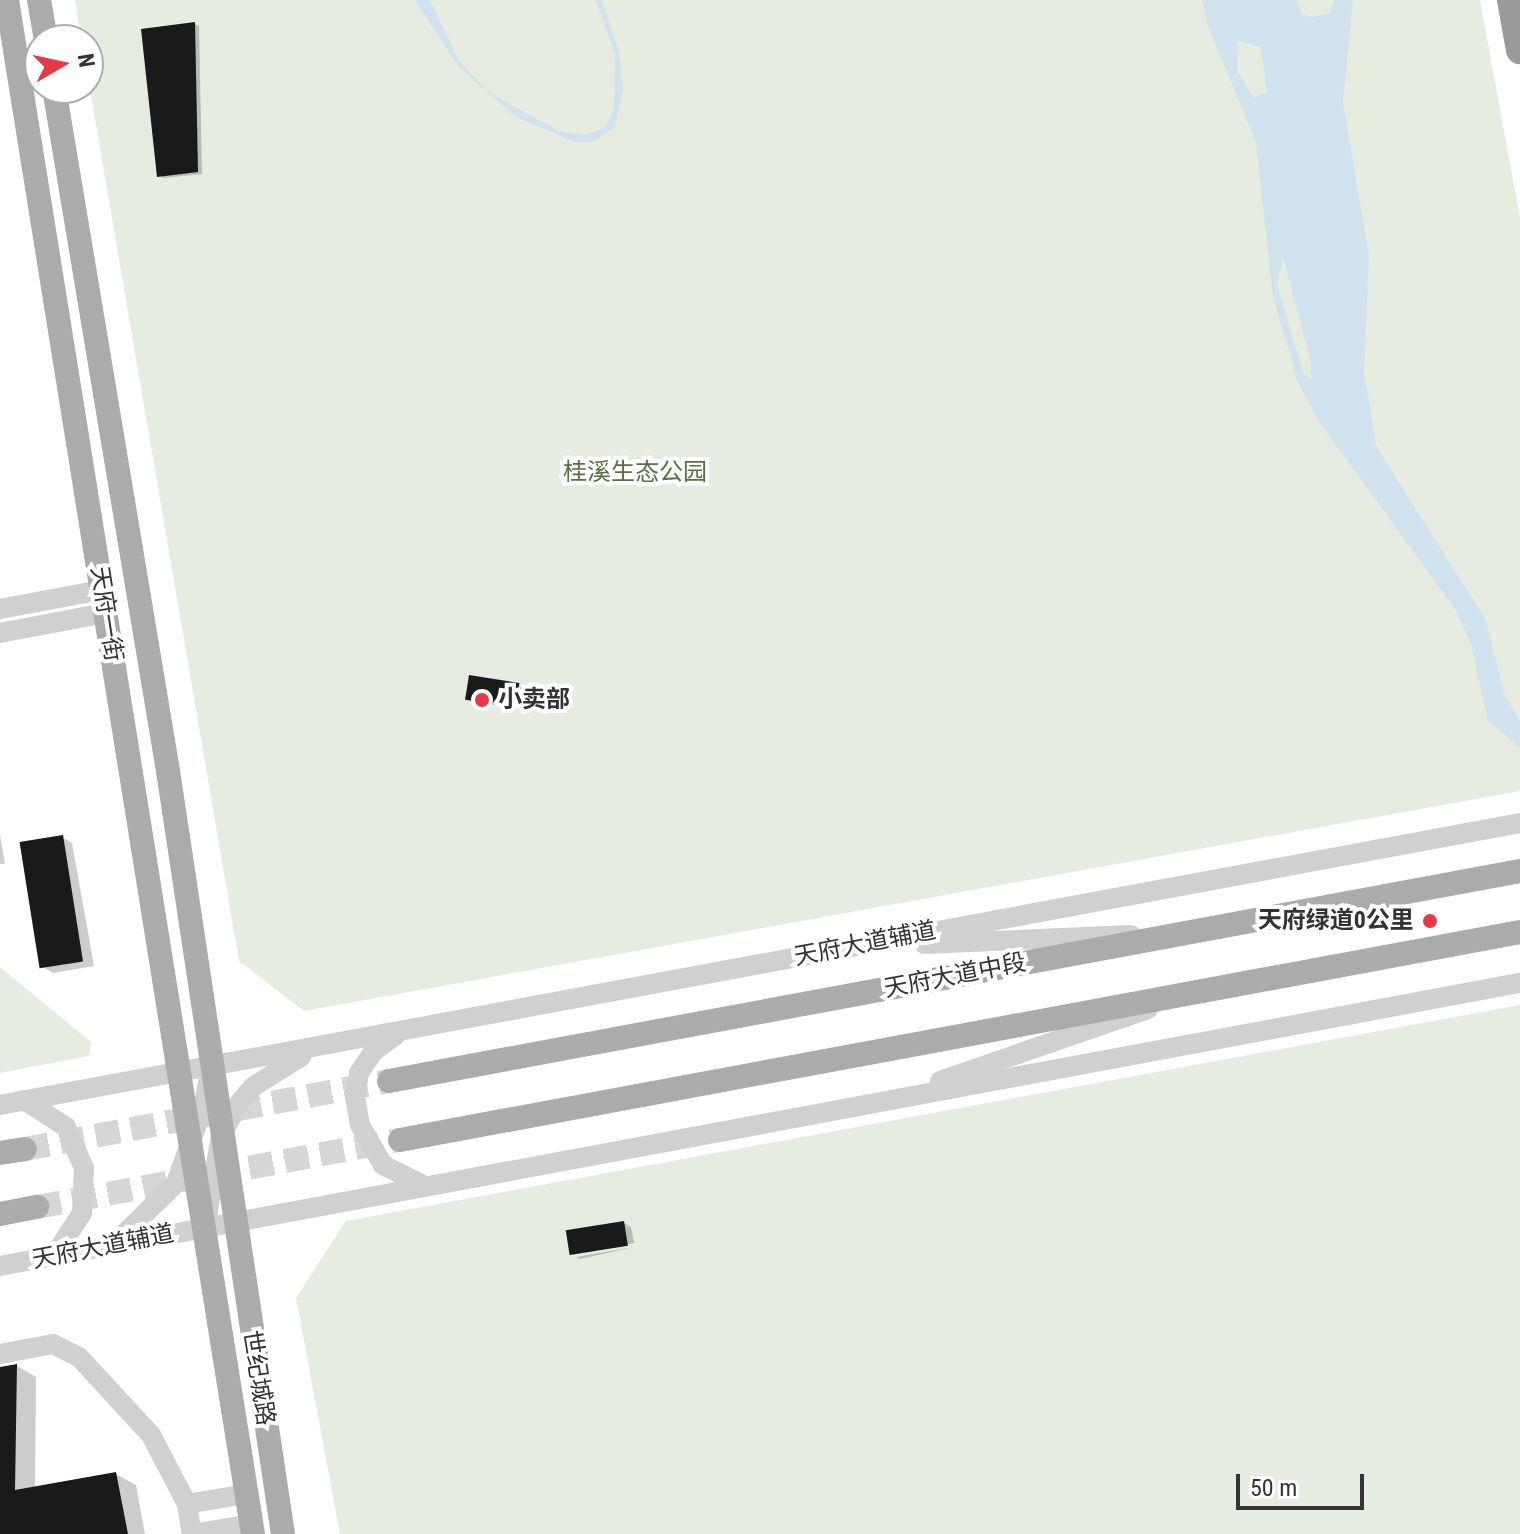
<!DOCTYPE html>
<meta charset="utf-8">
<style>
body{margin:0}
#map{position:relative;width:1520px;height:1534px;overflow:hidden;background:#fff;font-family:"Roboto Condensed","Noto Sans SC",sans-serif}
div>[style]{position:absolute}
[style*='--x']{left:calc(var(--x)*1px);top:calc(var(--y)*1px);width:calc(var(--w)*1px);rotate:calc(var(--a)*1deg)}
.green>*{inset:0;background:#e6ecdf}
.water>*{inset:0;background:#cfe2ee}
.shadow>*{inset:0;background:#0003}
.building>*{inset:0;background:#1a1a1a;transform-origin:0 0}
.major-tunnel>*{height:24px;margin-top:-12px;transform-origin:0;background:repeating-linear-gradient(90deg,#d6d6d6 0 24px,transparent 0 36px)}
.minor>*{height:20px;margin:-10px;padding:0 10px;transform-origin:10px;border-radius:10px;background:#d0d0d0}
.major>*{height:24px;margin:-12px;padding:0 12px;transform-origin:12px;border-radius:12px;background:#ababab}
.highway>*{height:28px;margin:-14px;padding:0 14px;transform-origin:14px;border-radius:14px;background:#9a9a9a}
.dots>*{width:22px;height:22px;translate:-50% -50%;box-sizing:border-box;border:4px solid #fff;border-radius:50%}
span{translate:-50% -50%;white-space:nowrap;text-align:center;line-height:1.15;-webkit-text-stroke:8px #fff;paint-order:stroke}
.park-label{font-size:24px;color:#56703f}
.street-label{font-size:24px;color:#333}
.poi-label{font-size:24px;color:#333;font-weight:700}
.left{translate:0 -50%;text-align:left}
.right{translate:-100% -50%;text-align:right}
.north{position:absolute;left:24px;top:24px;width:80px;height:80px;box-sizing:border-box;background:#fff;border:2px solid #adadad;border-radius:50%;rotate:81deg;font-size:22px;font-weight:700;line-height:32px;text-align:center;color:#333}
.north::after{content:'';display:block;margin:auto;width:28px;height:36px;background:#e63946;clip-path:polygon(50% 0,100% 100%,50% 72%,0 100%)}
.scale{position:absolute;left:1236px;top:1474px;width:128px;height:36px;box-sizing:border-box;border:4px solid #333;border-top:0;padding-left:10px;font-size:24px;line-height:28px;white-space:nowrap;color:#333;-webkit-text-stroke:6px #fff;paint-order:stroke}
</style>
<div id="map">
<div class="green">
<div style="clip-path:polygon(75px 0,1480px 0,1520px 218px,1520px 791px,304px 1011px,239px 961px,88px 78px,88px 40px,81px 40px)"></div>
<div style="clip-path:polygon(0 967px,91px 1042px,89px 1056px,0 1073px)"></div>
<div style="clip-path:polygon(1520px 1005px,1520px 1534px,340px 1534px,296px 1298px,346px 1221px)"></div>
</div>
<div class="water">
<div style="clip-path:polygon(415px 0,430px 0,458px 59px,488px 92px,559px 131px,587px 135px,605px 127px,614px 109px,615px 54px,596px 0,602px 0,619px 52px,623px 90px,615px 127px,593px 142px,575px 142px,516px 117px,458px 66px)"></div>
<div style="clip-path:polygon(evenodd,1202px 0,1297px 0,1303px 15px,1314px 17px,1329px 14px,1334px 0,1353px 0,1343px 102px,1369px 255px,1364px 371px,1376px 446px,1486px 620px,1504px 694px,1520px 721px,1520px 748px,1488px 721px,1471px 644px,1455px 609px,1317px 419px,1298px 382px,1273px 297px,1256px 142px,1208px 26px,1202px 0,1237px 40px,1261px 47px,1267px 93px,1253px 97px,1238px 72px,1237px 40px,1202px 0,1283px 258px,1311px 362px,1311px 380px,1304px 374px,1277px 285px,1283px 258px)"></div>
</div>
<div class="shadow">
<div style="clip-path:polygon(194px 24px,199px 26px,202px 174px,163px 178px,159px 175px)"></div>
<div style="clip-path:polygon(518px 685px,522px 688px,519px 709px,471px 701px)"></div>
<div style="clip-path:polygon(0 835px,5px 864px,0 864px)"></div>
<div style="clip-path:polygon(62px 837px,72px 843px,94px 966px,53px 973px,43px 967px)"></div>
<div style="clip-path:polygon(624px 1223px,631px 1227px,634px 1243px,572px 1255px)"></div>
<div style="clip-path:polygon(634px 1247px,580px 1259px,576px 1257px)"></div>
<div style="clip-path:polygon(17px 1366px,36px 1377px,35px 1489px,116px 1474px,136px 1485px,145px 1534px,0 1534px,0 1369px)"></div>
</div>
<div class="building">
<div style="clip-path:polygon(195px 22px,198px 172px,157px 177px,141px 29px)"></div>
<div style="left:469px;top:675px;width:51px;height:25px;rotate:9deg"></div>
<div style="left:63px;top:835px;width:128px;height:44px;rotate:81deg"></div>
<div style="left:624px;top:1221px;width:25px;height:59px;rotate:81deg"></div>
<div style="clip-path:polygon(17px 1364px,15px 1490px,116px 1472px,128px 1534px,0 1534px,0 1367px)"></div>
</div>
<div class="major-tunnel">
<div style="--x:25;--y:1149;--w:370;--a:-10.6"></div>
<div style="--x:37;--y:1207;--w:369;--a:-10.5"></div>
</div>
<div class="minor">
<div style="--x:0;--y:609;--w:104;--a:-10.6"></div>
<div style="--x:0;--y:633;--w:108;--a:-10.7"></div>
<div style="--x:924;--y:944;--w:207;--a:-2.5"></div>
<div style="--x:396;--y:1035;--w:29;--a:144"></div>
<div style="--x:373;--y:1052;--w:25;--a:124"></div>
<div style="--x:359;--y:1073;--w:24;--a:99"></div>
<div style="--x:355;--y:1097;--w:28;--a:80"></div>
<div style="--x:360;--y:1125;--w:46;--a:60.1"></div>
<div style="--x:383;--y:1165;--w:47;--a:26.6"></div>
<div style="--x:940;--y:1081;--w:220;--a:-19.1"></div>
<div style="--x:24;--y:1100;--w:50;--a:32.7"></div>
<div style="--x:66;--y:1127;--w:45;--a:66.3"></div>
<div style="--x:84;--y:1168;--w:45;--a:92.5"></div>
<div style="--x:82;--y:1213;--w:51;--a:123.1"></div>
<div style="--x:0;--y:1105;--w:1546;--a:-10.51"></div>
<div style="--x:207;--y:1216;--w:81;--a:-80.1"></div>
<div style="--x:221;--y:1136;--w:38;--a:-61"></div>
<div style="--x:239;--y:1103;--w:23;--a:-49"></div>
<div style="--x:254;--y:1086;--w:55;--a:-31.7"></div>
<div style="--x:114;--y:1244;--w:87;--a:-44.5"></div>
<div style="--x:176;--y:1183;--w:83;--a:-70.3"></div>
<div style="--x:204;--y:1105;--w:36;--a:-80"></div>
<div style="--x:0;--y:1266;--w:1546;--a:-10.55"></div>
<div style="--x:0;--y:1354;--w:54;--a:-10.7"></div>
<div style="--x:53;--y:1344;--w:29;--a:27"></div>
<div style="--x:79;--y:1357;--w:106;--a:47.3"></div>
<div style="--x:151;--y:1435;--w:78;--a:62.4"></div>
<div style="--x:187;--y:1504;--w:60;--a:-9.6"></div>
<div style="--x:187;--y:1504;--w:30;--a:81"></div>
<div style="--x:192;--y:1534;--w:60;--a:-9.6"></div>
</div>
<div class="major">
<div style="--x:7;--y:0;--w:1554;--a:80.89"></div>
<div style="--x:39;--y:0;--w:41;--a:80.1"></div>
<div style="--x:54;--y:88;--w:692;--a:80.52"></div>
<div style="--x:168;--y:771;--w:772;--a:81.43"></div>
<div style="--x:389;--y:1081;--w:1150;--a:-10.52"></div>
<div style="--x:400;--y:1140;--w:1139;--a:-10.52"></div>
<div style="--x:0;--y:1153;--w:25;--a:-9"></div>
<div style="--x:0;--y:1214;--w:38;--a:-11"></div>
</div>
<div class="highway">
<div style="--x:1511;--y:0;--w:51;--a:79.8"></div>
</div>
<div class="dots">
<div style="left:482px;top:700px;background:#e63946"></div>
<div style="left:1430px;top:921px;background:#e63946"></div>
</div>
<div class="park-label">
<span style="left:635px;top:473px">桂溪生态公园</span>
</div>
<div class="street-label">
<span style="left:106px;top:614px;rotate:81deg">天府一街</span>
<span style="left:865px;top:944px;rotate:-11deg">天府大道辅道</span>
<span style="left:955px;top:976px;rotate:-11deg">天府大道中段</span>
<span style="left:103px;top:1247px;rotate:-11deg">天府大道辅道</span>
<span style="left:258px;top:1378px;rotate:81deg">世纪城路</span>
</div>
<div class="poi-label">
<span class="left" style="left:498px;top:700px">小卖部</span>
<span class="right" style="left:1414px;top:921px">天府绿道0公里</span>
</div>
<div class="north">N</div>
<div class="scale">50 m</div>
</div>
